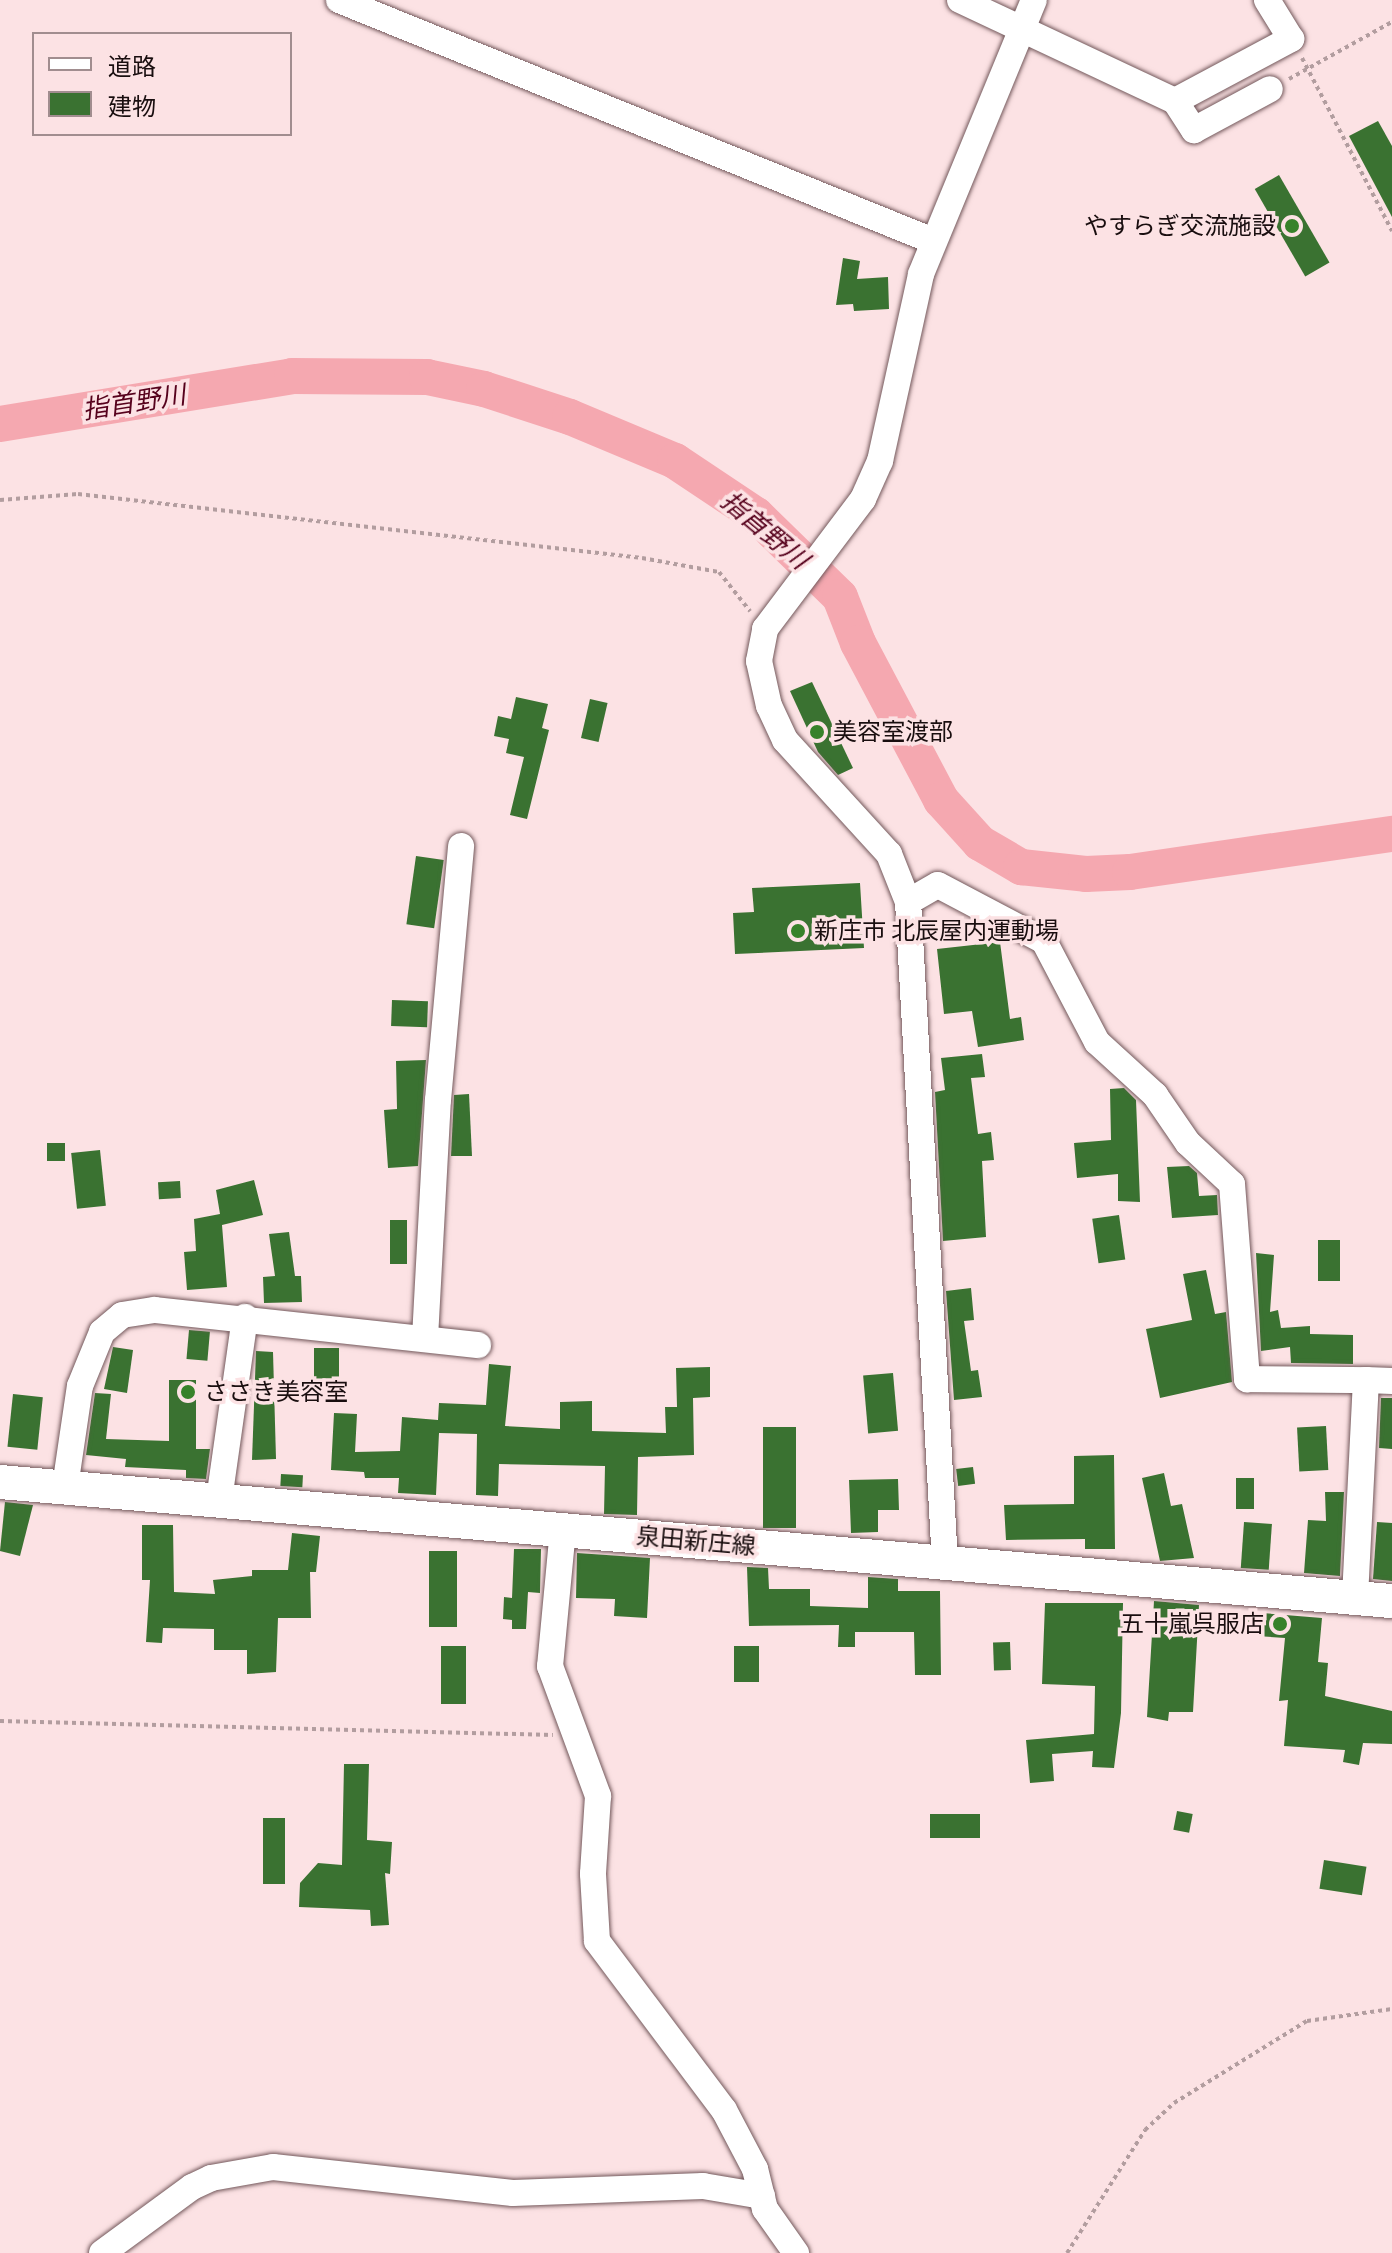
<!DOCTYPE html>
<meta charset="utf-8">
<style>
body{margin:0}
#map{position:relative;width:1392px;height:2253px;overflow:hidden;background:#fce2e4;font-family:"PT Sans Narrow","Noto Sans JP",sans-serif}
div>[style]{position:absolute}
[style*='--x']{left:calc(var(--x)*1px);top:calc(var(--y)*1px);width:calc(var(--w)*1px);rotate:calc(var(--a)*1deg)}
.river>*{height:36px;margin:-18px;padding:0 18px;transform-origin:18px;border-radius:18px;background:#f5a8b0}
.building>*{inset:0;background:#3a7231;transform-origin:0 0}
.path>*{height:4px;margin-top:-2px;transform-origin:0;background:repeating-linear-gradient(90deg,#b29d9f 0 4px,transparent 0 8px)}
.roads{filter:drop-shadow(0 0 2px #73585b) drop-shadow(0 0 2px #73585b)}
.minor>*{height:26px;margin:-13px;padding:0 13px;transform-origin:13px;border-radius:13px;background:#fff}
.major>*{height:34px;margin:-17px;padding:0 17px;transform-origin:17px;border-radius:17px;background:#fff}
.dots>*{width:22px;height:22px;translate:-50% -50%;box-sizing:border-box;border:4px solid #fce2e4;border-radius:50%}
span{translate:-50% -50%;white-space:nowrap;text-align:center;line-height:1.15;-webkit-text-stroke:7px #fce2e4;paint-order:stroke}
.poi-label{font-size:24px;color:#190e0f}
.right{translate:-100% -50%;text-align:right}
.left{translate:0 -50%;text-align:left}
.street-label{font-size:24px;color:#190e0f}
.water-label{font-size:26px;color:#56011c;font-style:italic}
.legend{position:absolute;left:32px;top:32px;width:260px;height:104px;box-sizing:border-box;background:#fce2e4;border:2px solid #a18d8f;margin:0;padding:10px 14px;list-style:none;font-size:24px;color:#190e0f}
.legend li{display:flex;align-items:center;gap:16px;height:40px}
.legend b{width:40px;border:2px solid #a18d8f}
</style>
<div id="map">
<div class="river">
<div style="--x:0;--y:424;--w:296;--a:-9.3"></div>
<div style="--x:292;--y:376;--w:135;--a:0.4"></div>
<div style="--x:427;--y:377;--w:58;--a:11.9"></div>
<div style="--x:484;--y:389;--w:90;--a:18"></div>
<div style="--x:570;--y:417;--w:114;--a:22.7"></div>
<div style="--x:675;--y:461;--w:97;--a:33.7"></div>
<div style="--x:756;--y:515;--w:117;--a:44.3"></div>
<div style="--x:840;--y:597;--w:49;--a:68.6"></div>
<div style="--x:858;--y:643;--w:178;--a:62.1"></div>
<div style="--x:941;--y:800;--w:58;--a:47.8"></div>
<div style="--x:980;--y:843;--w:48;--a:30.3"></div>
<div style="--x:1021;--y:867;--w:65;--a:6.1"></div>
<div style="--x:1086;--y:874;--w:44;--a:-2.6"></div>
<div style="--x:1130;--y:872;--w:265;--a:-8.3"></div>
</div>
<div class="building">
<div style="clip-path:polygon(1378px 121px,1392px 146px,1392px 217px,1349px 136px)"></div>
<div style="left:1279px;top:175px;width:101px;height:28px;rotate:60deg"></div>
<div style="clip-path:polygon(843px 258px,860px 261px,857px 279px,888px 277px,889px 309px,854px 311px,853px 304px,836px 305px)"></div>
<div style="clip-path:polygon(812px 682px,853px 768px,838px 775px,818px 752px,790px 691px)"></div>
<div style="clip-path:polygon(516px 697px,548px 704px,542px 728px,549px 730px,527px 819px,510px 815px,524px 757px,506px 753px,509px 739px,494px 736px,498px 716px,511px 719px)"></div>
<div style="left:590px;top:699px;width:18px;height:40px;rotate:13deg"></div>
<div style="left:416px;top:856px;width:28px;height:69px;rotate:8deg"></div>
<div style="clip-path:polygon(860px 883px,864px 948px,735px 954px,733px 913px,754px 912px,752px 888px)"></div>
<div style="clip-path:polygon(1000px 942px,1010px 1019px,1021px 1017px,1024px 1040px,978px 1047px,972px 1011px,944px 1014px,937px 949px)"></div>
<div style="left:392px;top:1000px;width:36px;height:26px;rotate:2deg"></div>
<div style="clip-path:polygon(982px 1054px,985px 1077px,971px 1078px,978px 1134px,991px 1132px,994px 1160px,982px 1161px,986px 1237px,943px 1241px,935px 1092px,945px 1090px,941px 1058px)"></div>
<div style="clip-path:polygon(426px 1060px,418px 1166px,388px 1168px,384px 1110px,397px 1109px,396px 1061px)"></div>
<div style="clip-path:polygon(1124px 1088px,1136px 1100px,1140px 1202px,1118px 1201px,1118px 1174px,1077px 1178px,1074px 1143px,1111px 1140px,1110px 1089px)"></div>
<div style="clip-path:polygon(469px 1094px,472px 1156px,451px 1156px,454px 1095px)"></div>
<div style="left:65px;top:1143px;width:18px;height:18px;rotate:90deg"></div>
<div style="left:100px;top:1150px;width:56px;height:29px;rotate:84deg"></div>
<div style="clip-path:polygon(1189px 1166px,1197px 1173px,1199px 1196px,1217px 1195px,1218px 1215px,1172px 1218px,1167px 1167px)"></div>
<div style="clip-path:polygon(254px 1180px,263px 1215px,222px 1225px,227px 1287px,187px 1290px,184px 1252px,196px 1251px,194px 1219px,220px 1214px,216px 1190px)"></div>
<div style="left:180px;top:1181px;width:17px;height:22px;rotate:87deg"></div>
<div style="left:1119px;top:1215px;width:45px;height:27px;rotate:82deg"></div>
<div style="left:390px;top:1220px;width:17px;height:44px"></div>
<div style="clip-path:polygon(289px 1232px,295px 1276px,301px 1276px,302px 1302px,264px 1303px,263px 1277px,275px 1276px,269px 1234px)"></div>
<div style="left:1318px;top:1240px;width:22px;height:41px"></div>
<div style="clip-path:polygon(1256px 1253px,1274px 1255px,1270px 1312px,1278px 1310px,1281px 1328px,1310px 1326px,1310px 1334px,1353px 1335px,1353px 1364px,1291px 1363px,1290px 1347px,1261px 1351px)"></div>
<div style="clip-path:polygon(1206px 1270px,1215px 1314px,1226px 1312px,1232px 1382px,1160px 1398px,1146px 1329px,1192px 1320px,1183px 1274px)"></div>
<div style="clip-path:polygon(971px 1288px,974px 1320px,964px 1321px,971px 1371px,978px 1370px,982px 1397px,954px 1400px,946px 1291px)"></div>
<div style="left:189px;top:1330px;width:21px;height:29px;rotate:5deg"></div>
<div style="clip-path:polygon(113px 1347px,133px 1350px,127px 1393px,104px 1389px)"></div>
<div style="left:314px;top:1348px;width:25px;height:40px"></div>
<div style="clip-path:polygon(256px 1351px,273px 1352px,276px 1459px,252px 1460px)"></div>
<div style="clip-path:polygon(489px 1364px,511px 1366px,505px 1426px,560px 1429px,560px 1402px,592px 1401px,592px 1431px,666px 1433px,665px 1407px,677px 1407px,676px 1368px,710px 1367px,710px 1397px,693px 1398px,694px 1455px,638px 1457px,637px 1515px,604px 1514px,605px 1466px,499px 1464px,498px 1496px,476px 1495px,477px 1434px,439px 1433px,436px 1495px,398px 1493px,399px 1478px,365px 1478px,364px 1472px,331px 1470px,334px 1413px,357px 1414px,355px 1452px,400px 1451px,402px 1417px,438px 1420px,439px 1403px,486px 1405px)"></div>
<div style="left:893px;top:1373px;width:58px;height:30px;rotate:85deg"></div>
<div style="clip-path:polygon(169px 1380px,196px 1380px,196px 1449px,210px 1449px,206px 1479px,186px 1478px,186px 1470px,125px 1467px,126px 1459px,86px 1455px,95px 1393px,111px 1394px,106px 1439px,169px 1441px)"></div>
<div style="left:13px;top:1394px;width:30px;height:53px;rotate:6deg"></div>
<div style="clip-path:polygon(1381px 1398px,1392px 1398px,1392px 1449px,1379px 1448px)"></div>
<div style="left:1326px;top:1426px;width:44px;height:29px;rotate:87deg"></div>
<div style="left:796px;top:1427px;width:101px;height:33px;rotate:90deg"></div>
<div style="clip-path:polygon(1114px 1455px,1115px 1549px,1085px 1549px,1085px 1539px,1006px 1540px,1004px 1505px,1074px 1504px,1074px 1456px)"></div>
<div style="left:973px;top:1467px;width:17px;height:17px;rotate:83deg"></div>
<div style="clip-path:polygon(1164px 1473px,1171px 1506px,1182px 1504px,1194px 1558px,1160px 1561px,1142px 1478px)"></div>
<div style="left:281px;top:1474px;width:22px;height:12px;rotate:3deg"></div>
<div style="left:1236px;top:1478px;width:18px;height:31px"></div>
<div style="clip-path:polygon(898px 1479px,899px 1510px,878px 1510px,878px 1532px,851px 1533px,849px 1480px)"></div>
<div style="clip-path:polygon(1325px 1492px,1344px 1492px,1340px 1576px,1304px 1573px,1308px 1520px,1326px 1521px)"></div>
<div style="clip-path:polygon(5px 1502px,33px 1505px,20px 1556px,0 1551px)"></div>
<div style="left:1244px;top:1522px;width:28px;height:46px;rotate:4deg"></div>
<div style="clip-path:polygon(1377px 1522px,1392px 1523px,1392px 1581px,1373px 1579px)"></div>
<div style="clip-path:polygon(142px 1525px,173px 1525px,174px 1592px,215px 1594px,213px 1580px,252px 1576px,252px 1570px,288px 1570px,292px 1533px,320px 1536px,316px 1572px,310px 1572px,311px 1618px,278px 1618px,276px 1672px,247px 1674px,247px 1650px,214px 1650px,214px 1629px,163px 1628px,162px 1643px,146px 1642px,150px 1580px,142px 1580px)"></div>
<div style="clip-path:polygon(514px 1549px,541px 1549px,540px 1593px,528px 1592px,526px 1629px,512px 1629px,512px 1620px,503px 1619px,504px 1597px,512px 1598px)"></div>
<div style="left:429px;top:1551px;width:28px;height:76px"></div>
<div style="clip-path:polygon(577px 1553px,650px 1558px,647px 1618px,614px 1616px,615px 1599px,576px 1598px)"></div>
<div style="clip-path:polygon(747px 1567px,768px 1568px,769px 1589px,810px 1589px,810px 1606px,868px 1608px,868px 1577px,898px 1579px,898px 1591px,940px 1591px,941px 1675px,915px 1675px,914px 1632px,855px 1632px,855px 1647px,838px 1647px,839px 1625px,749px 1626px)"></div>
<div style="clip-path:polygon(1154px 1601px,1199px 1605px,1193px 1712px,1169px 1712px,1168px 1721px,1147px 1717px)"></div>
<div style="clip-path:polygon(1045px 1603px,1123px 1603px,1121px 1713px,1114px 1768px,1092px 1767px,1093px 1751px,1052px 1754px,1054px 1781px,1030px 1783px,1026px 1740px,1094px 1734px,1095px 1686px,1042px 1684px)"></div>
<div style="clip-path:polygon(1262px 1613px,1322px 1618px,1318px 1662px,1328px 1663px,1325px 1696px,1392px 1711px,1392px 1744px,1363px 1743px,1359px 1765px,1343px 1762px,1345px 1750px,1284px 1746px,1288px 1700px,1279px 1701px,1285px 1638px,1226px 1634px,1227px 1618px,1261px 1618px)"></div>
<div style="left:1010px;top:1642px;width:28px;height:17px;rotate:88deg"></div>
<div style="left:441px;top:1646px;width:25px;height:58px"></div>
<div style="left:734px;top:1646px;width:25px;height:36px"></div>
<div style="clip-path:polygon(344px 1764px,369px 1764px,367px 1840px,392px 1842px,390px 1874px,385px 1873px,389px 1925px,371px 1926px,370px 1910px,299px 1907px,300px 1883px,318px 1863px,342px 1865px)"></div>
<div style="left:1177px;top:1811px;width:16px;height:19px;rotate:11deg"></div>
<div style="left:930px;top:1814px;width:50px;height:24px"></div>
<div style="left:263px;top:1818px;width:22px;height:66px"></div>
<div style="left:1324px;top:1860px;width:43px;height:29px;rotate:9deg"></div>
</div>
<div class="path">
<div style="--x:1302;--y:58;--w:195;--a:62.5"></div>
<div style="--x:1289;--y:79;--w:118;--a:-29"></div>
<div style="--x:0;--y:500;--w:78;--a:-4.4"></div>
<div style="--x:78;--y:494;--w:568;--a:6.47"></div>
<div style="--x:642;--y:558;--w:78;--a:10.3"></div>
<div style="--x:719;--y:572;--w:50;--a:51.5"></div>
<div style="--x:0;--y:1721;--w:553;--a:1.45"></div>
<div style="--x:1067;--y:2253;--w:146;--a:-57.6"></div>
<div style="--x:1145;--y:2130;--w:40;--a:-43"></div>
<div style="--x:1174;--y:2103;--w:156;--a:-31.7"></div>
<div style="--x:1307;--y:2021;--w:86;--a:-8"></div>
</div>
<div class="roads">
<div class="minor">
<div style="--x:339;--y:0;--w:641;--a:22.08"></div>
<div style="--x:960;--y:0;--w:238;--a:25.2"></div>
<div style="--x:1175;--y:101;--w:35;--a:57"></div>
<div style="--x:1194;--y:130;--w:86;--a:-28.3"></div>
<div style="--x:1175;--y:101;--w:132;--a:-28.1"></div>
<div style="--x:1291;--y:39;--w:46;--a:-121.6"></div>
<div style="--x:908;--y:902;--w:34;--a:-30"></div>
<div style="--x:938;--y:885;--w:120;--a:27.8"></div>
<div style="--x:1044;--y:941;--w:114;--a:62.3"></div>
<div style="--x:1097;--y:1042;--w:79;--a:42.4"></div>
<div style="--x:1155;--y:1095;--w:58;--a:55.5"></div>
<div style="--x:1188;--y:1143;--w:60;--a:43"></div>
<div style="--x:1232;--y:1184;--w:196;--a:85.6"></div>
<div style="--x:1247;--y:1379;--w:119;--a:0.5"></div>
<div style="--x:1366;--y:1380;--w:218;--a:92.9"></div>
<div style="--x:425;--y:1338;--w:238;--a:-86.9"></div>
<div style="--x:438;--y:1100;--w:255;--a:-84.8"></div>
<div style="--x:1366;--y:1380;--w:26;--a:2"></div>
<div style="--x:65;--y:1487;--w:102;--a:-81.6"></div>
<div style="--x:80;--y:1386;--w:58;--a:-67.8"></div>
<div style="--x:102;--y:1332;--w:26;--a:-40"></div>
<div style="--x:122;--y:1315;--w:33;--a:-9"></div>
<div style="--x:155;--y:1310;--w:325;--a:6.2"></div>
<div style="--x:219;--y:1500;--w:185;--a:-81.9"></div>
<div style="--x:563;--y:1529;--w:138;--a:95.4"></div>
<div style="--x:550;--y:1666;--w:139;--a:69.7"></div>
<div style="--x:598;--y:1796;--w:78;--a:93.7"></div>
<div style="--x:593;--y:1874;--w:67;--a:86.6"></div>
<div style="--x:597;--y:1941;--w:211;--a:53.1"></div>
<div style="--x:724;--y:2110;--w:67;--a:62.3"></div>
<div style="--x:755;--y:2169;--w:41;--a:76"></div>
<div style="--x:765;--y:2209;--w:54;--a:54.8"></div>
<div style="--x:945;--y:1563;--w:662;--a:-93.2"></div>
<div style="--x:908;--y:902;--w:52;--a:-111.6"></div>
<div style="--x:889;--y:854;--w:154;--a:-132.4"></div>
<div style="--x:785;--y:740;--w:38;--a:-115"></div>
<div style="--x:769;--y:706;--w:46;--a:-102.5"></div>
<div style="--x:759;--y:661;--w:33;--a:-79"></div>
<div style="--x:765;--y:629;--w:163;--a:-53"></div>
<div style="--x:863;--y:499;--w:42;--a:-65.9"></div>
<div style="--x:880;--y:461;--w:191;--a:-77.6"></div>
<div style="--x:921;--y:274;--w:296;--a:-67.6"></div>
<div style="--x:102;--y:2253;--w:112;--a:-36.3"></div>
<div style="--x:192;--y:2187;--w:21;--a:-25"></div>
<div style="--x:211;--y:2178;--w:63;--a:-10.1"></div>
<div style="--x:273;--y:2167;--w:241;--a:6.2"></div>
<div style="--x:513;--y:2193;--w:190;--a:-2.1"></div>
<div style="--x:703;--y:2186;--w:60;--a:9.6"></div>
</div>
<div class="major">
<div style="--x:0;--y:1482;--w:1397;--a:4.89"></div>
</div>
</div>
<div class="dots">
<div style="left:1292px;top:226px;background:#37822a"></div>
<div style="left:817px;top:732px;background:#37822a"></div>
<div style="left:798px;top:931px;background:#37822a"></div>
<div style="left:188px;top:1392px;background:#37822a"></div>
<div style="left:1280px;top:1624px;background:#37822a"></div>
</div>
<div class="poi-label">
<span class="right" style="left:1276px;top:226px">やすらぎ交流施設</span>
<span class="left" style="left:833px;top:732px">美容室渡部</span>
<span class="left" style="left:814px;top:931px">新庄市 北辰屋内運動場</span>
<span class="left" style="left:204px;top:1392px">ささき美容室</span>
<span class="right" style="left:1264px;top:1624px">五十嵐呉服店</span>
</div>
<div class="street-label">
<span style="left:696px;top:1541px;rotate:5deg">泉田新庄線</span>
</div>
<div class="water-label">
<span style="left:134px;top:402px;rotate:-9deg">指首野川</span>
<span style="left:765px;top:530px;rotate:40deg">指首野川</span>
</div>
<ul class="legend">
<li><b style="height:10px;background:#fff"></b>道路</li>
<li><b style="height:22px;background:#3a7231"></b>建物</li>
</ul>
</div>
